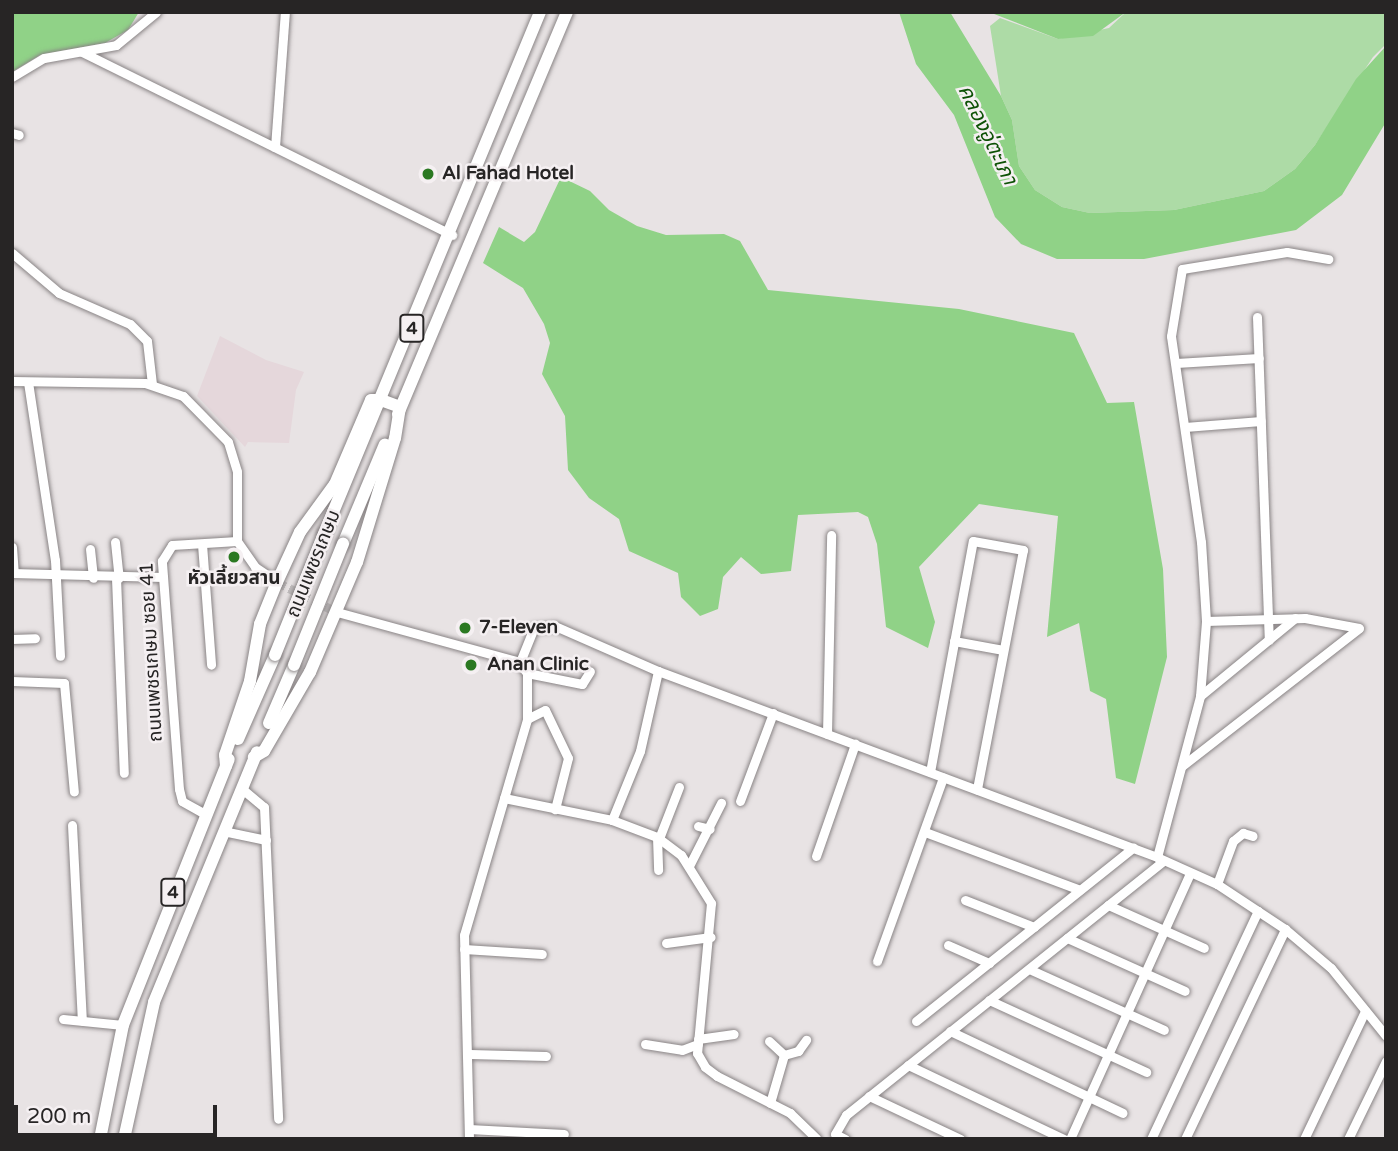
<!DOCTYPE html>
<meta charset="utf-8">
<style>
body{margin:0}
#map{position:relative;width:1398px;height:1151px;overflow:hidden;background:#e8e3e4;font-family:"Varela Round","Noto Sans Thai",sans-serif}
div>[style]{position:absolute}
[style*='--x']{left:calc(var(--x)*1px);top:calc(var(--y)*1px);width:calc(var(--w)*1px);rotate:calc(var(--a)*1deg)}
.built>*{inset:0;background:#e5d7db}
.green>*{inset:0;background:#addba6}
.water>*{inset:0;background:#90d287}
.minor-tunnel>*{height:9px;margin-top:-4.5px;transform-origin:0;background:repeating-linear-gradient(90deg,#c1bdbe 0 9px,transparent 0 13.5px)}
.roads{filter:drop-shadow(0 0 2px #898485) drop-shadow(0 0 2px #898485)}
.minor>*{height:9px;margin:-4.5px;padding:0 4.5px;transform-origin:4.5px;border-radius:4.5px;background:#fff}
.highway>*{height:12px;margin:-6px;padding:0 6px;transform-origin:6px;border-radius:6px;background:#fff}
.bridges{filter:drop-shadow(0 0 2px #898485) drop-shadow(0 0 2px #898485)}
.highway-bridge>*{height:12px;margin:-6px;padding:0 6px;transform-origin:6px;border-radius:6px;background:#fff}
.dots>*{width:19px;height:19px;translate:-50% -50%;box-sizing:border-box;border:4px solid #f5f0f2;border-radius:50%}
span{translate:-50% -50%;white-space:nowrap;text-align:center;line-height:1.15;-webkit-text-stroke:5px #f5f0f2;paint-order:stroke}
.shield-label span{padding:2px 5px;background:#f5f0f2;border:2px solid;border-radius:5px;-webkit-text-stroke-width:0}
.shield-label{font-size:18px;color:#272525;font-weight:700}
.poi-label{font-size:19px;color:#272525;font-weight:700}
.left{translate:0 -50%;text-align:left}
.street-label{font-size:19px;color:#272525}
.water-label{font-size:21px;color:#0d5205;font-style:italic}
.frame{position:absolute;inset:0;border:14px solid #272525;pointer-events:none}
.scale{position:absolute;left:14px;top:1105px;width:203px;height:32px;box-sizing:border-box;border:4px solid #272525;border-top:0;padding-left:9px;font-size:21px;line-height:24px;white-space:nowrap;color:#272525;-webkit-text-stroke:5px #f5f0f2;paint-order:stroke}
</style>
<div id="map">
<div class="built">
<div style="clip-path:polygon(220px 336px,266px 360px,304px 372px,296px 390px,289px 443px,248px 442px,245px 447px,197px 396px)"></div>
</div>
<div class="green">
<div style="clip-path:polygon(1126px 12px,1386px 12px,1386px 44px,1373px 57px,1315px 145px,1295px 169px,1264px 191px,1174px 210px,1090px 213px,1062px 207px,1035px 190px,1019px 166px,1012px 120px,1001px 96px,990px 26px,1000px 18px,1058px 39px,1109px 28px)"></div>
</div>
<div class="water">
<div style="clip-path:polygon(12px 12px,139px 12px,128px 30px,105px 43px,40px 55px,12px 72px)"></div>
<div style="clip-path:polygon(899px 12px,950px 12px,1001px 96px,1012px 120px,1019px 166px,1035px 190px,1062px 207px,1090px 213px,1174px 210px,1264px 191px,1295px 169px,1315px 145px,1356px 79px,1386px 46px,1386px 122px,1342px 195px,1296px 230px,1144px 259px,1057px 259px,1021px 244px,995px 217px,954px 115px,916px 64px)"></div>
<div style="clip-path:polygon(989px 12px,1126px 12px,1093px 36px,1058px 39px)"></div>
<div style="clip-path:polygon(561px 177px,590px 191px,609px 210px,637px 226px,666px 235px,724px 234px,740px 241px,768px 290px,959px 309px,1074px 333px,1107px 403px,1134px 402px,1163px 569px,1167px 657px,1135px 784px,1116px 778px,1106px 699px,1090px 691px,1079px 623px,1047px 637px,1058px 516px,979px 504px,919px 567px,935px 622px,928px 648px,886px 627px,877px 544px,868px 517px,858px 512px,798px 515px,791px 571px,761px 574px,741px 557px,723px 577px,718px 609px,700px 616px,681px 597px,678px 573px,629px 551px,619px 519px,589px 498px,568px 470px,565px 416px,542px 374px,550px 343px,544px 324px,523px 288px,483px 263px,499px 227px,524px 242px,535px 232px)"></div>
</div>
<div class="minor-tunnel">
<div style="--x:277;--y:582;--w:67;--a:26.6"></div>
</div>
<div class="roads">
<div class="minor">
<div style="--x:82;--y:52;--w:413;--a:26.3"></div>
<div style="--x:12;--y:77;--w:37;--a:-31"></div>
<div style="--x:44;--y:58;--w:73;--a:-10.2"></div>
<div style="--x:116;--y:45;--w:52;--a:-39.5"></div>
<div style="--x:12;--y:133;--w:7;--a:16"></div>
<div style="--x:275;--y:147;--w:135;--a:-85.8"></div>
<div style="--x:12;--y:253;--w:62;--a:40.4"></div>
<div style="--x:59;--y:293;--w:77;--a:23.6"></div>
<div style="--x:130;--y:324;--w:24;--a:45"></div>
<div style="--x:147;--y:341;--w:43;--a:83.4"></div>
<div style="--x:1257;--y:317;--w:323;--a:87.9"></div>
<div style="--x:1176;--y:363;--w:83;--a:-3.4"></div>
<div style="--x:12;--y:381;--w:133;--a:0.9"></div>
<div style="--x:145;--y:383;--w:40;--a:18.9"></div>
<div style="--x:183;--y:396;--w:64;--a:45.6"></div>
<div style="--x:228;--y:442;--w:31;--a:73"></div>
<div style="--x:237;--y:472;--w:69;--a:90"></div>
<div style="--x:28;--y:382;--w:180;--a:81.4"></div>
<div style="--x:55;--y:560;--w:96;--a:87"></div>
<div style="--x:1185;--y:427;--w:76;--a:-4.5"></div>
<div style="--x:237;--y:541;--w:32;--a:55"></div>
<div style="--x:255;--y:567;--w:27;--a:34"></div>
<div style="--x:115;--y:542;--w:36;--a:84"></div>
<div style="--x:202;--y:544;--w:121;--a:85.7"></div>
<div style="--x:12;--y:547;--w:26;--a:86"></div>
<div style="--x:90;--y:549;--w:29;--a:84"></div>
<div style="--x:12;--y:573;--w:151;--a:1.5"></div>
<div style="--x:116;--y:578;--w:195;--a:87.7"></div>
<div style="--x:337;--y:612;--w:190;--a:15.3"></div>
<div style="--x:520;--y:662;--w:37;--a:-68"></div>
<div style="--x:534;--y:628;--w:21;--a:-5"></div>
<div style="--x:555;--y:626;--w:112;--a:23.6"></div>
<div style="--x:658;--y:671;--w:533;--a:20.44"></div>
<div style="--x:1157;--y:857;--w:66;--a:24.2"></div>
<div style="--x:1217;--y:884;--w:82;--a:33.5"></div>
<div style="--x:1285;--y:929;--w:60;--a:40.3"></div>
<div style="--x:1331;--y:968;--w:87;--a:51"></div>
<div style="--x:12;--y:639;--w:23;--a:-2"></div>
<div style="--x:954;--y:641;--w:50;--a:10.4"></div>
<div style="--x:527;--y:673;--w:56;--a:11.3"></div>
<div style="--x:582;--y:684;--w:15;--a:-58"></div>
<div style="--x:12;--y:681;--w:52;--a:2.2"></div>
<div style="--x:64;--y:683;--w:109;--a:84.8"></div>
<div style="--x:1200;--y:696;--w:123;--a:-39.4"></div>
<div style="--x:527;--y:719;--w:20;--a:-27"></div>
<div style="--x:545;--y:710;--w:53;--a:64.4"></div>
<div style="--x:568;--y:758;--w:53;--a:104.3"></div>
<div style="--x:827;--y:734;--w:199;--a:-88.8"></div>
<div style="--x:1182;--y:766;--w:224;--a:-37.9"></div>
<div style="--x:1359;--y:628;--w:55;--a:-169.5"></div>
<div style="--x:1305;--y:618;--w:99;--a:178.3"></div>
<div style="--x:930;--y:772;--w:235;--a:-79.5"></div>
<div style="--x:973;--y:541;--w:51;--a:10.2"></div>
<div style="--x:1023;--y:550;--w:244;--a:100.9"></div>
<div style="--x:241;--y:788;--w:30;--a:40"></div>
<div style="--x:264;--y:807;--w:312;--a:87.4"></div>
<div style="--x:504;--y:798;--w:110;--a:11.5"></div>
<div style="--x:612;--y:820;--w:48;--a:20.7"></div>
<div style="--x:657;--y:837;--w:30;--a:37"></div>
<div style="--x:681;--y:855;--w:57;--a:58"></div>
<div style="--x:711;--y:903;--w:151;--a:95.3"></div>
<div style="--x:697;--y:1053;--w:16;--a:60"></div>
<div style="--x:705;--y:1067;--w:15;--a:37"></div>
<div style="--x:717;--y:1076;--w:82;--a:26.9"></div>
<div style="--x:790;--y:1113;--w:37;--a:44"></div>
<div style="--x:740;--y:801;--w:94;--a:-69.4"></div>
<div style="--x:205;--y:814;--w:26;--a:-151"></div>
<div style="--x:182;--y:801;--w:12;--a:-104"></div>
<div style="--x:179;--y:789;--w:229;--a:-94.3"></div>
<div style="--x:162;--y:561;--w:19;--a:-58"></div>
<div style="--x:172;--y:545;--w:65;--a:-3.5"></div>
<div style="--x:612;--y:820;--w:74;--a:-67.9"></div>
<div style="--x:640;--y:751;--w:82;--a:-77.3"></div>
<div style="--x:72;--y:825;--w:196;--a:87.1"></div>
<div style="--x:698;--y:826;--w:12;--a:14"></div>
<div style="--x:223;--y:831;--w:44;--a:11.8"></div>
<div style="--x:925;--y:832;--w:165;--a:20.5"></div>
<div style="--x:657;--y:837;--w:33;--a:88"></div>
<div style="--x:658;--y:841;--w:58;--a:-68.7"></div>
<div style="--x:816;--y:856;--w:119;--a:-70.8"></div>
<div style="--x:1157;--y:857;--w:167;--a:-75"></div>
<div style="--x:1200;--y:696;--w:75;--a:-85.4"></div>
<div style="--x:1206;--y:621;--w:79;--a:-93.6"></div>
<div style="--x:1201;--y:542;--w:208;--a:-98.3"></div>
<div style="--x:1171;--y:336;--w:68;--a:-80.7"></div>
<div style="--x:1182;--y:269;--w:106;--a:-9.2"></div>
<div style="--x:1287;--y:252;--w:42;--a:9.7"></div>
<div style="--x:689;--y:866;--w:71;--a:-63.1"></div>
<div style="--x:1217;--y:884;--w:46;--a:-69.6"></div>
<div style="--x:1233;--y:841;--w:13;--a:-39"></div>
<div style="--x:1243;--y:833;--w:10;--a:17"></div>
<div style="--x:965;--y:900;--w:74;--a:21.4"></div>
<div style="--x:1108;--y:905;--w:105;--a:24.1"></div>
<div style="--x:1067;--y:938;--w:129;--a:24.2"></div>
<div style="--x:666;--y:943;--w:45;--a:-7.6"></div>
<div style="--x:948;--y:945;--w:45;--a:23.7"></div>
<div style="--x:464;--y:949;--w:78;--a:3.7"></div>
<div style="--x:877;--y:961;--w:195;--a:-70.2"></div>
<div style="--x:1029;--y:969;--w:148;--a:24.3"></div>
<div style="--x:989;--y:1000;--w:173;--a:24.6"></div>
<div style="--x:63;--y:1019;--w:60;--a:5.7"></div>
<div style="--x:916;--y:1021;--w:278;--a:-38.6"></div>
<div style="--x:950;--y:1031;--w:191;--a:25.4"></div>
<div style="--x:698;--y:1039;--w:36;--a:-8"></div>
<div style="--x:769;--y:1041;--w:21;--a:43"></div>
<div style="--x:784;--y:1055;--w:50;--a:106.3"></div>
<div style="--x:645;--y:1044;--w:37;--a:9"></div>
<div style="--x:682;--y:1050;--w:17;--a:-21"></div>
<div style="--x:470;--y:1054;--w:76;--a:1.5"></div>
<div style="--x:784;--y:1055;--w:15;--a:-16"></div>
<div style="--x:798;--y:1051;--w:14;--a:-54"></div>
<div style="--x:908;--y:1065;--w:173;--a:25.4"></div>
<div style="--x:869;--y:1096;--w:101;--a:25.3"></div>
<div style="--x:469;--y:1129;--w:95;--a:3"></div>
<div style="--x:469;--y:1139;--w:204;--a:-91.4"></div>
<div style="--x:464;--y:935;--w:225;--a:-73.7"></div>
<div style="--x:527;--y:719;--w:46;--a:-90"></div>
<div style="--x:527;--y:673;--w:13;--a:-129"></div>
<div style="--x:845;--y:1139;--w:11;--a:-153"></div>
<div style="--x:835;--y:1134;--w:22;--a:-60"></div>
<div style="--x:846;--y:1115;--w:406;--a:-38.7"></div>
<div style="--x:1070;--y:1139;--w:292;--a:-65.7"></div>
<div style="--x:1151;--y:1139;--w:252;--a:-64.9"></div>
<div style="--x:1185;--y:1139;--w:233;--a:-64.5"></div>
<div style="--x:1304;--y:1139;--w:142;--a:-64.5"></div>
<div style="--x:1348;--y:1139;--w:87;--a:-64"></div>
</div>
<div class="highway">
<div style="--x:398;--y:414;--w:436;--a:-67.2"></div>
<div style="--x:324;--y:534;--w:565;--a:-67.52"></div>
<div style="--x:343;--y:544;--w:108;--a:-67.2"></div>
<div style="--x:269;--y:723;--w:63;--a:-66.7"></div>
<div style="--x:238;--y:739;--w:92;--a:-66.2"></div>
<div style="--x:226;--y:766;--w:11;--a:-95"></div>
<div style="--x:225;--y:755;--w:78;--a:-71.3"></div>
<div style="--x:250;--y:681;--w:58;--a:-80"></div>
<div style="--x:260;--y:624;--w:45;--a:-68"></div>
<div style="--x:277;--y:582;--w:55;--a:-65.3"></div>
<div style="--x:300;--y:532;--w:59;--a:-53.9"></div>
<div style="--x:335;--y:484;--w:91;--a:-66.8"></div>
<div style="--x:371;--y:400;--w:10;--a:0"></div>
<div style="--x:381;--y:400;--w:20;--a:20"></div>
<div style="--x:400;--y:407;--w:31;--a:99"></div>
<div style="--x:395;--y:438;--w:130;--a:107"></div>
<div style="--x:357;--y:562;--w:120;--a:113.1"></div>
<div style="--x:310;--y:672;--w:91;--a:120.2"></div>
<div style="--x:264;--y:751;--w:12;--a:149"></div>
<div style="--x:100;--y:1139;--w:116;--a:-78.6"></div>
<div style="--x:123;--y:1025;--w:286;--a:-68.3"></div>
<div style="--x:124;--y:1139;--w:140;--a:-77.6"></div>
<div style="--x:154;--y:1002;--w:270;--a:-67.6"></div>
</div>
</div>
<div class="bridges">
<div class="highway-bridge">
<div style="--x:275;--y:655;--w:131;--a:-68"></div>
<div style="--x:294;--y:665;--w:131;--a:-68"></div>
</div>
</div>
<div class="dots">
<div style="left:428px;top:174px;background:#2b7922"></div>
<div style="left:234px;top:557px;background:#2b7922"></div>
<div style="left:465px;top:628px;background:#2b7922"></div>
<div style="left:471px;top:665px;background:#2b7922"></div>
</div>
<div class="shield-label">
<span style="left:412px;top:328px">4</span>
<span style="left:173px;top:892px">4</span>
</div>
<div class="poi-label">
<span class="left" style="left:442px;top:174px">Al Fahad Hotel</span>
<span style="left:234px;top:579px">หัวเลี้ยวสาน</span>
<span class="left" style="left:479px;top:628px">7-Eleven</span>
<span class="left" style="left:487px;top:665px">Anan Clinic</span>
</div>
<div class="street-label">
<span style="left:314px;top:564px;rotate:-68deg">ถนนเพชรเกษม</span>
<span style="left:152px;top:652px;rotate:-93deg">ถนนเพชรเกษม ซอย 41</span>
</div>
<div class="water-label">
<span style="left:987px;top:135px;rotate:64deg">คลองอู่ตะเภา</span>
</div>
<div class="frame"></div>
<div class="scale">200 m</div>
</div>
